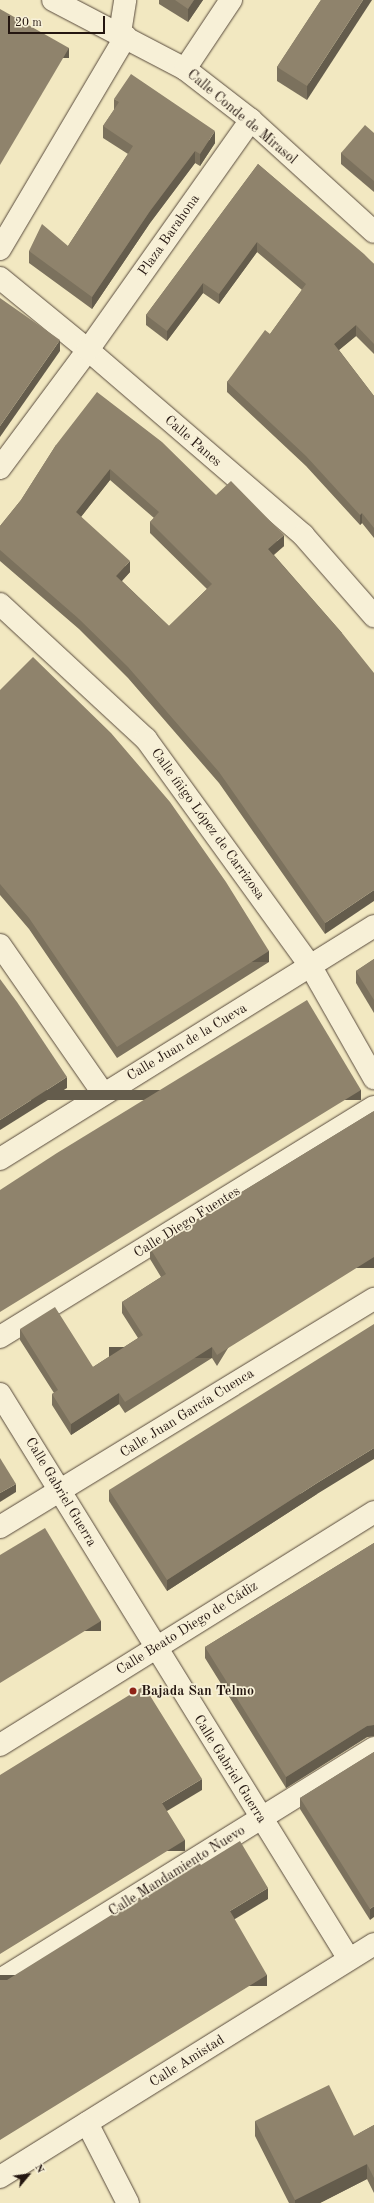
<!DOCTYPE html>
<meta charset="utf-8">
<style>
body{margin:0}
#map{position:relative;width:374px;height:2203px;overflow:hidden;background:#f2e8c1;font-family:"Old Standard TT",serif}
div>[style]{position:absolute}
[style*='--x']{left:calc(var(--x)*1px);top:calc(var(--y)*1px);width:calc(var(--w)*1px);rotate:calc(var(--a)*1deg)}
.roads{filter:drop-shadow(0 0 1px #584a3c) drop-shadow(0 0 1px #584a3c)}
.street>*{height:22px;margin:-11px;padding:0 11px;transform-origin:11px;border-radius:11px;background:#f7f0d7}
.secondary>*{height:22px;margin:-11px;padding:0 11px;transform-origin:11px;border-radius:11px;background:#f7f0d7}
.wall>*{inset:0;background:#7b715d}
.shaded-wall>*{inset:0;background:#645c4c;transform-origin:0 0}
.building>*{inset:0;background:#8f836c}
.dots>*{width:11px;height:11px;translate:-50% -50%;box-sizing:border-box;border:2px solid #f7f0d7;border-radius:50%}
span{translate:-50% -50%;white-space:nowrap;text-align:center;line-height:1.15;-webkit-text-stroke:3.5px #f7f0d7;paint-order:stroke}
.street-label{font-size:14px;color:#241610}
.poi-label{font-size:14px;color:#241610;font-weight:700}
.left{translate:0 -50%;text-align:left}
.north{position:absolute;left:8px;top:2155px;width:40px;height:40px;-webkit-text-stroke:3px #f7f0d7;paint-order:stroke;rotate:61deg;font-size:11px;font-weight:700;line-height:16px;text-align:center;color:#241610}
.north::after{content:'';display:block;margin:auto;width:14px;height:18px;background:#241610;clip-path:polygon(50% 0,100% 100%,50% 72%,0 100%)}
.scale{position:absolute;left:8px;top:16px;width:97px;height:18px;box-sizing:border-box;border:2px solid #241610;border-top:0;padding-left:5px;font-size:12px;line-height:14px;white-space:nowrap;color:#241610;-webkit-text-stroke:3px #f7f0d7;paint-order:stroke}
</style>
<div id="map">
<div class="roads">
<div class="street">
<div style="--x:53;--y:0;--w:149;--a:27.6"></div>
<div style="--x:185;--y:69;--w:83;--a:37.7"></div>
<div style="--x:251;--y:120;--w:166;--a:42.3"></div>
<div style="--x:120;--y:33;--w:33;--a:-81"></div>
<div style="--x:185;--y:69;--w:83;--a:-56.3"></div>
<div style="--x:0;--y:249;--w:247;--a:-59.4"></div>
<div style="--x:0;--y:278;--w:114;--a:39.3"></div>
<div style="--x:88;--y:350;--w:284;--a:40.7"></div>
<div style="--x:303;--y:535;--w:108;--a:48.8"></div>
<div style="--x:0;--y:468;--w:147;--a:-53.3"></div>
<div style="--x:88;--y:350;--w:282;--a:-54.7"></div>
<div style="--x:0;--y:604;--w:199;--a:42.8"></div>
<div style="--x:146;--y:739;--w:281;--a:54.1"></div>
<div style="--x:311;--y:967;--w:128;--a:60.4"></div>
<div style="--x:0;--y:945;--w:180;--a:55.2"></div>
<div style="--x:0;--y:1159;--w:441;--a:-31.9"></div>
<div style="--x:0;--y:1337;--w:439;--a:-31.6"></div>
<div style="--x:0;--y:1394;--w:664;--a:58.3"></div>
<div style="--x:0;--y:1527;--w:438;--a:-31.4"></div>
<div style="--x:0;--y:1980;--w:440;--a:-31.8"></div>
<div style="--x:87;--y:2123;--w:90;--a:62.9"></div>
<div style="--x:0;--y:2177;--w:441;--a:-31.9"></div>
</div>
<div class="secondary">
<div style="--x:0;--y:1745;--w:441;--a:-31.9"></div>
</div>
</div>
<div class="wall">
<div style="clip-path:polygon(159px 0,203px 0,188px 22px,159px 4px)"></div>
<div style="clip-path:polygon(321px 0,307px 100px,277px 81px,277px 67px)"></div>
<div style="clip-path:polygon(114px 99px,215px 143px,200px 166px,195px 163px,150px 223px,92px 309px,29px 263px,29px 251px,68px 246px,128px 154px,103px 138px,103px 126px,114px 110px)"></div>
<div style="clip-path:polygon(374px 133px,374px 192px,341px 164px,341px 153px)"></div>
<div style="clip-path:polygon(258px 164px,374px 264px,374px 354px,356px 336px,339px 350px,374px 396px,374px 538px,362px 523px,360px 525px,306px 466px,227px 392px,227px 382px,270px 334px,302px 290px,257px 252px,219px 304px,203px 293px,167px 341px,146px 325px,146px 315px)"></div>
<div style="clip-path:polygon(evenodd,56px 445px,216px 495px,284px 546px,274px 555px,342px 633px,325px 934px,219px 783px,128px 678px,79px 629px,0 561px,0 526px,21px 500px,56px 445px,110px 480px,154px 518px,150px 522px,150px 533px,207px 589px,169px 626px,122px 581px,130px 572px,81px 517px,110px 480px)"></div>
<div style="clip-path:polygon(0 690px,269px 962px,117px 1058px,29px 929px,0 895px)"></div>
<div style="clip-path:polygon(374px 959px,374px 1013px,356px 983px,356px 971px)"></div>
<div style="clip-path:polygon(374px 1111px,217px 1366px,212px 1358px,125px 1413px,119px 1404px,71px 1435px,52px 1405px,52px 1394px,54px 1393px,20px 1340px,20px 1329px,93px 1367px,138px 1338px,122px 1313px,122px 1302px,161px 1277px,150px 1259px,150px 1248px)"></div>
<div style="clip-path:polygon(109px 1490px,317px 1494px,167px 1591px,109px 1501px)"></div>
<div style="clip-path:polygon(374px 1543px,374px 1736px,367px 1737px,286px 1788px,205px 1658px,205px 1647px)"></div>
<div style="clip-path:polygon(374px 1752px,370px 1920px,300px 1809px,300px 1798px)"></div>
<div style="clip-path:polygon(255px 2121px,354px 2136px,374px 2125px,374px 2193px,367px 2179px,320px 2203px,289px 2203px,255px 2136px)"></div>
</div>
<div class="shaded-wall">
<div style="clip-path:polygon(194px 0,203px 0,188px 22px,188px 9px)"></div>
<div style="clip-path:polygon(363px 0,372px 0,307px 100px,307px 86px)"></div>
<div style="left:69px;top:48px;width:10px;height:136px;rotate:90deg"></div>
<div style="clip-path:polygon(215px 131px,215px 143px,200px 166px,200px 154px)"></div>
<div style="clip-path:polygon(195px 151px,195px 163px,150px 223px,92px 309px,92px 297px,150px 211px)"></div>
<div style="clip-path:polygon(257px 242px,257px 252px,219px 304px,219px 294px)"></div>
<div style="clip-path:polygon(203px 283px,203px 293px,167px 341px,167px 331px)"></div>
<div style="clip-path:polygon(356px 325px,356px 336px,334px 354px,334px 344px)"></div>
<div style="clip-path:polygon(60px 340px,60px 351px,0 437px,0 426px)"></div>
<div style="clip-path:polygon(110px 469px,110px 480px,76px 523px,76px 512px)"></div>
<div style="clip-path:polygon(362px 513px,362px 523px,360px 525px,360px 515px)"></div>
<div style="clip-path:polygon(284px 535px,284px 546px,268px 559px,268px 549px)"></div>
<div style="clip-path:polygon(130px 561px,130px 572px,116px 587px,116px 576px)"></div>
<div style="clip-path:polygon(374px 890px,374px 901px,325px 934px,325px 923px)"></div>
<div style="left:269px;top:951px;width:11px;height:180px;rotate:90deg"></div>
<div style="clip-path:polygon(67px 1077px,67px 1088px,0 1130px,0 1120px)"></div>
<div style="left:361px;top:1090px;width:10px;height:424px;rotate:90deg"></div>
<div style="left:374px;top:1257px;width:11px;height:185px;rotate:90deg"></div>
<div style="left:212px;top:1347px;width:11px;height:103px;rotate:90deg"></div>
<div style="clip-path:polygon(119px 1393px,119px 1404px,71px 1435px,71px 1424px)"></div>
<div style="clip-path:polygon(374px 1448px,374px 1459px,317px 1494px,167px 1591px,167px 1580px,317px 1483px)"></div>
<div style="clip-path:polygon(16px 1484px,16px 1492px,0 1502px,0 1493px)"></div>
<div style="left:101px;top:1621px;width:10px;height:119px;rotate:90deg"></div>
<div style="clip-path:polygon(374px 1725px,374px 1736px,367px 1737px,286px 1788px,286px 1777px,367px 1726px)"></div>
<div style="clip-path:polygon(202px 1779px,202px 1790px,162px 1814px,162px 1803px)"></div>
<div style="left:185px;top:1840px;width:11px;height:217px;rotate:90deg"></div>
<div style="clip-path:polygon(268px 1888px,268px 1899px,230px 1922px,230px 1911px)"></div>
<div style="clip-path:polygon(374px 1906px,374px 1917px,370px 1920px,370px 1909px)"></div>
<div style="left:267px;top:1975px;width:11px;height:314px;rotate:90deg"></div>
<div style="clip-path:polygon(367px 2164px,367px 2179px,320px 2203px,295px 2203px,295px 2200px)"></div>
</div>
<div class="building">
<div style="clip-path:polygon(175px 0,194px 0,188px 9px)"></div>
<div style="clip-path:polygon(321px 0,363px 0,307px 86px,277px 67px)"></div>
<div style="clip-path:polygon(0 9px,69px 48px,0 165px)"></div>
<div style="clip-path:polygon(131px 74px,215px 131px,200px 154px,195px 151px,150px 211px,92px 297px,29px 251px,42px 224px,68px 246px,133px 146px,103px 126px,119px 102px,114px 99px)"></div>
<div style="clip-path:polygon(365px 125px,374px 133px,374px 181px,341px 153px)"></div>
<div style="clip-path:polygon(258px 164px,364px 254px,374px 264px,374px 344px,356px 325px,334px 344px,374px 396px,374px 528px,362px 513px,360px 515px,306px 456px,227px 382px,265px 330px,270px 334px,306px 284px,257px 242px,219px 294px,203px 283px,167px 331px,146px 315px)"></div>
<div style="clip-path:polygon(0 298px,60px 340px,0 426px)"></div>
<div style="clip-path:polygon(evenodd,97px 392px,162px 442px,216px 495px,231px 481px,284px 535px,268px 549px,342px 633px,374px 673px,374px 890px,325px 923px,219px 772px,128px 667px,79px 619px,0 550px,0 526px,21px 500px,56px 445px,97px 392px,110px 469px,159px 512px,150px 522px,212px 584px,169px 626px,116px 576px,130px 561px,76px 512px,110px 469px)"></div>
<div style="clip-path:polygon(33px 657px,111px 733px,170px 802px,226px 882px,269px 951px,117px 1047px,29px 918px,0 884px,0 690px)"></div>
<div style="clip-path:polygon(374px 959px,374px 1000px,356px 971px)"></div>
<div style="clip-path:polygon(0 979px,17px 1002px,67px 1077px,0 1120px)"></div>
<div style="clip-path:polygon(307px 1000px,361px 1090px,0 1312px,0 1190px,57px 1153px)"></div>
<div style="clip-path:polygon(374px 1111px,374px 1257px,217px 1355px,212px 1347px,125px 1402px,119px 1393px,71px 1424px,52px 1394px,58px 1390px,20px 1329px,55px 1307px,93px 1367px,143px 1335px,122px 1302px,166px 1274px,150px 1248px)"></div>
<div style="clip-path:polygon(374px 1324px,374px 1448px,317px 1483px,167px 1580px,109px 1490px)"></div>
<div style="clip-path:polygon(0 1458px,16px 1484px,0 1493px)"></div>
<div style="clip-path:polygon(45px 1528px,101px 1621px,0 1683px,0 1555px)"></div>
<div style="clip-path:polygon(374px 1543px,374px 1725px,367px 1726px,286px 1777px,205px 1647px)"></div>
<div style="clip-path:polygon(144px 1686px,202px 1779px,162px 1803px,185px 1840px,0 1954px,0 1775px)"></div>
<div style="clip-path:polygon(374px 1752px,374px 1906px,370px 1909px,300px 1798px)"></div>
<div style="clip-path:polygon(240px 1841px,268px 1888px,230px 1911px,267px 1975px,0 2140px,0 1980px,7px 1980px,198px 1861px,201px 1865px)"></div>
<div style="clip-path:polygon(329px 2085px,354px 2136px,374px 2125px,374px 2178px,367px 2164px,295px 2200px,255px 2121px)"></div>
</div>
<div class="dots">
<div style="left:133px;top:1691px;background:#8f2418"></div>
</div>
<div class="street-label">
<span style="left:242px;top:117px;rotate:40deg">Calle Conde de Mirasol</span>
<span style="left:169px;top:235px;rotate:-55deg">Plaza Barahona</span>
<span style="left:193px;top:441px;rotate:41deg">Calle Panes</span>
<span style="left:208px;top:824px;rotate:54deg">Calle íñigo López de Carrizosa</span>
<span style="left:187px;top:1042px;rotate:-31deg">Calle Juan de la Cueva</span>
<span style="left:187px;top:1222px;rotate:-32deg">Calle Diego Fuentes</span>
<span style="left:187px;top:1413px;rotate:-32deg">Calle Juan García Cuenca</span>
<span style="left:61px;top:1492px;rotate:59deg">Calle Gabriel Guerra</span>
<span style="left:187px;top:1628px;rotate:-32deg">Calle Beato Diego de Cádiz</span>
<span style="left:230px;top:1769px;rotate:58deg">Calle Gabriel Guerra</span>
<span style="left:177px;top:1871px;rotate:-32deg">Calle Mandamiento Nuevo</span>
<span style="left:187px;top:2061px;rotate:-32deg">Calle Amistad</span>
</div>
<div class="poi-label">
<span class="left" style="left:141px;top:1691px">Bajada San Telmo</span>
</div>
<div class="north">N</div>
<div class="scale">20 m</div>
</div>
